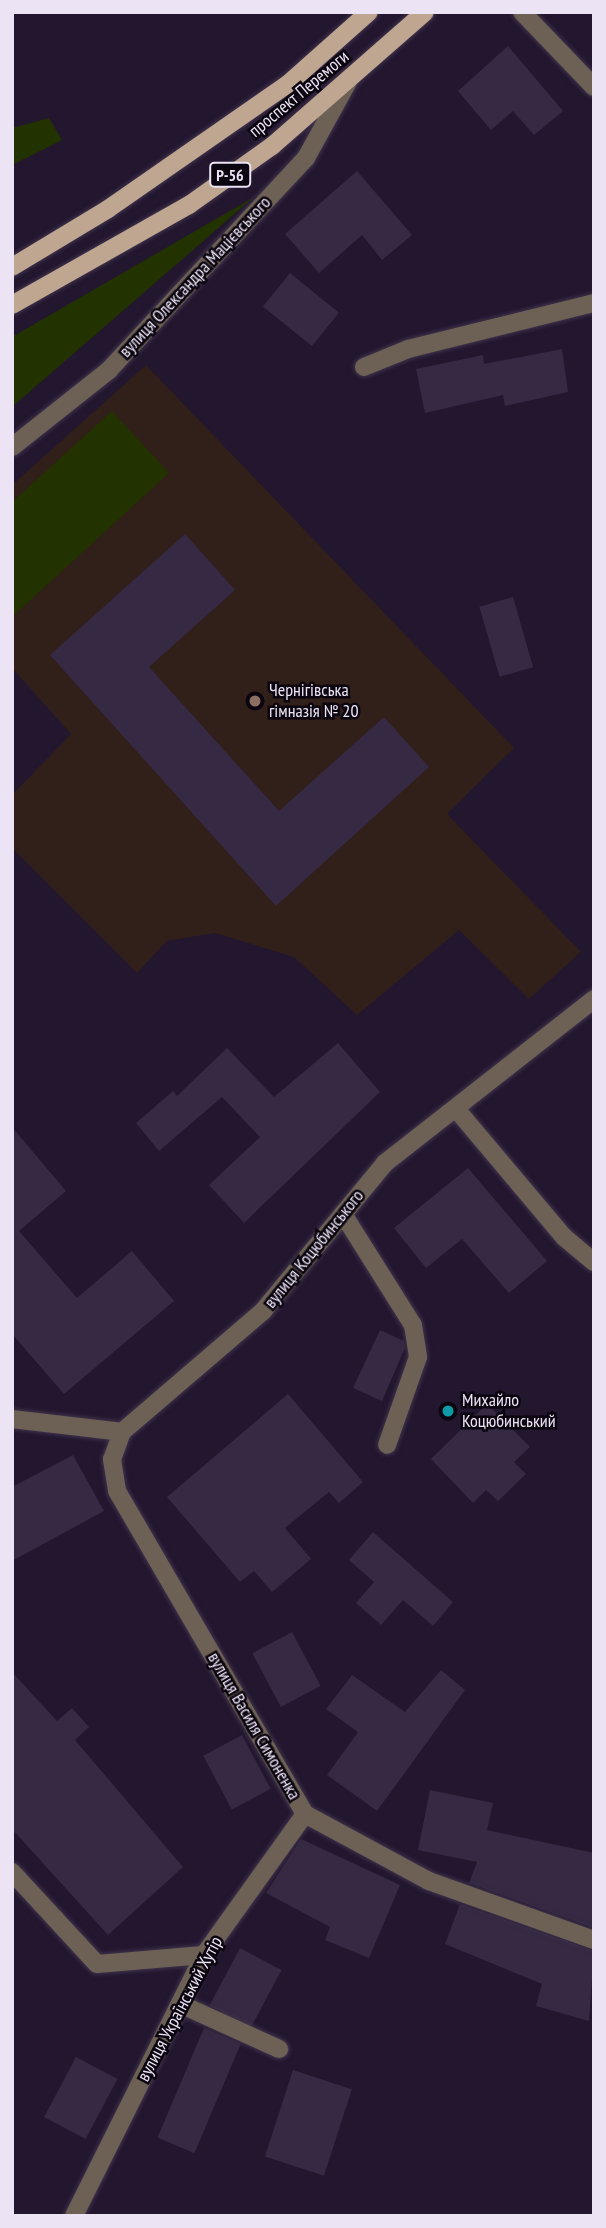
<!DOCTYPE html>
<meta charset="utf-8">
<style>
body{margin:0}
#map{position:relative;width:606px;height:2228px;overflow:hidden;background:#23162f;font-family:"PT Sans Narrow",sans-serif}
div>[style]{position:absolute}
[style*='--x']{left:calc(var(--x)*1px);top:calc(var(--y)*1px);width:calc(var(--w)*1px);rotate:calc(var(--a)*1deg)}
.education>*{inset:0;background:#311f19}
.green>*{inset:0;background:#230}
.building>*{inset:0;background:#362943;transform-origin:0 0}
.roads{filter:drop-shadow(0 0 2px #3f334b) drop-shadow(0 0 2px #3f334b)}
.service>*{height:18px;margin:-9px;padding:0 9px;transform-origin:9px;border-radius:9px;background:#6d6156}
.minor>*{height:18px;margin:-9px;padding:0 9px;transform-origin:9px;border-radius:9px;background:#6d6156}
.primary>*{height:18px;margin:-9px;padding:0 9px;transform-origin:9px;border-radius:9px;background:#bea690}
.dots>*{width:19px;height:19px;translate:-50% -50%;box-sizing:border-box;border:4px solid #0a050f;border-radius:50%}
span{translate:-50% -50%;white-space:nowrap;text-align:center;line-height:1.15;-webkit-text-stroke:5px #0a050f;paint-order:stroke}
.shield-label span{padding:2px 5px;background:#0a050f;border:2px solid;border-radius:5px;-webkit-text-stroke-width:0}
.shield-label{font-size:16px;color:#ece4f5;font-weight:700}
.street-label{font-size:18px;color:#ece4f5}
.poi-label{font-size:18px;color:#ece4f5}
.left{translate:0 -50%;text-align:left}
.frame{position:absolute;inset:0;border:14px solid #ece4f5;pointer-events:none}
</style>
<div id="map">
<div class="education">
<div style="clip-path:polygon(146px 365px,514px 748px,447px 814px,581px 952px,529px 999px,459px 930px,357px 1015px,294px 957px,215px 933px,167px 941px,137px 973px,12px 848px,12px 795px,71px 734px,12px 668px,12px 485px)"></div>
</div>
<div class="green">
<div style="clip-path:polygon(49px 118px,62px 140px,12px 165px,12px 128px)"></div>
<div style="clip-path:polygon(254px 197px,12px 407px,12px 337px)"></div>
<div style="clip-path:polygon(112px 411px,169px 473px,12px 617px,12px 502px)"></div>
</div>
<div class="building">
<div style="clip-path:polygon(508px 46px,563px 111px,534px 135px,513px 111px,491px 130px,458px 91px)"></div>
<div style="clip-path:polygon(357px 171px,412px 235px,382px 260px,362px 235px,319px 273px,285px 234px)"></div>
<div style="left:290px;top:273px;width:63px;height:43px;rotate:39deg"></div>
<div style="clip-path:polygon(562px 349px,568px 392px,505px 406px,503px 395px,425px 413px,416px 369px,483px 355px,484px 364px)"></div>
<div style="clip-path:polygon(185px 534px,235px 590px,149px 667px,279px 811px,384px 717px,429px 767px,276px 906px,50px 655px)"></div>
<div style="left:513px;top:597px;width:73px;height:35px;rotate:74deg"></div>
<div style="clip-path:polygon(338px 1043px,380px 1092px,244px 1223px,209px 1185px,260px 1137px,222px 1097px,159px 1151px,136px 1123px,173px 1091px,177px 1096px,227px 1048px,274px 1097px)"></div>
<div style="clip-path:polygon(12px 1127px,66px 1191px,19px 1231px,77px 1298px,132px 1251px,174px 1301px,64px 1394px,12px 1334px)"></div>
<div style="clip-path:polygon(468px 1168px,547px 1261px,509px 1293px,462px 1239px,426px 1268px,394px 1228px)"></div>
<div style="clip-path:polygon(380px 1330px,404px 1341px,405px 1348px,382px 1401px,353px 1388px)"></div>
<div style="clip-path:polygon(288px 1394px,363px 1482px,339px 1503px,329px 1492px,285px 1528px,311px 1559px,272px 1592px,254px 1571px,240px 1582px,167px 1497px)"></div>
<div style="clip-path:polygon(487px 1404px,530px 1447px,514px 1462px,526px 1474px,498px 1501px,486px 1490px,473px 1503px,431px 1459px)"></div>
<div style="clip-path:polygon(73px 1455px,104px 1511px,12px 1561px,12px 1487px)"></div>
<div style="clip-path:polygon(373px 1532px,453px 1602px,433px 1626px,403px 1600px,381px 1625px,356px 1603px,374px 1582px,349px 1560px)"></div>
<div style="left:292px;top:1632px;width:61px;height:45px;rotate:62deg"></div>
<div style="clip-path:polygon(441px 1670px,465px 1690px,377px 1811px,327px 1775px,358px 1732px,326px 1709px,352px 1675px,405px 1712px)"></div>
<div style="clip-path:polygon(12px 1672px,57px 1721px,72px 1708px,89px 1727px,75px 1740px,183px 1867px,108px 1935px,12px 1829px)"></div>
<div style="left:242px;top:1735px;width:61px;height:44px;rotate:62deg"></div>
<div style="clip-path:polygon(430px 1790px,493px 1803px,487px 1830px,594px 1853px,594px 1928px,469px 1883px,477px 1862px,418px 1850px)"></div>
<div style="clip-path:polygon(301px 1839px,400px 1885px,369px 1958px,325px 1940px,330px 1927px,266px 1893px)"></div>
<div style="clip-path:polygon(460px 1904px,594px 1951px,589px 2021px,536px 2006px,542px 1984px,445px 1944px)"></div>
<div style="left:240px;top:1948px;width:47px;height:65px;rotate:28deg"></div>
<div style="left:204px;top:2028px;width:40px;height:119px;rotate:23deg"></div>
<div style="left:76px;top:2057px;width:47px;height:68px;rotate:28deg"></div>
<div style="left:293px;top:2070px;width:62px;height:91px;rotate:18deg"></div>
</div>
<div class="roads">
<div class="service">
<div style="--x:364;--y:367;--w:48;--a:-22.2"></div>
<div style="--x:408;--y:349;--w:192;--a:-13.9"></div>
<div style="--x:343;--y:1214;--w:131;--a:57.8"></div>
<div style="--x:413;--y:1325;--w:32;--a:81"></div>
<div style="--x:418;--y:1357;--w:93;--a:109.4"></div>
<div style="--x:12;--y:1872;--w:125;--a:47.3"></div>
<div style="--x:97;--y:1964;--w:107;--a:-4.8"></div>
<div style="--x:180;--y:2004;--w:109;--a:24.4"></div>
</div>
<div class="minor">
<div style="--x:522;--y:12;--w:104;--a:46.2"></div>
<div style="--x:12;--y:447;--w:124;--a:-38.4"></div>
<div style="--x:109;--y:370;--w:289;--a:-47.1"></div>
<div style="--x:306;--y:158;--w:87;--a:-61.1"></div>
<div style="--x:457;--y:1110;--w:166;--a:49.9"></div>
<div style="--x:564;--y:1237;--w:39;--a:40"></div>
<div style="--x:12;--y:1419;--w:111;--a:6.7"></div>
<div style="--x:122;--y:1432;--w:186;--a:-40.6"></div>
<div style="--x:263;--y:1311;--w:192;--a:-50.5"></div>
<div style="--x:385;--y:1163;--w:266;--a:-38.1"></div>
<div style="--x:122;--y:1432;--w:29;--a:110"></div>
<div style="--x:112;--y:1459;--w:32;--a:81"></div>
<div style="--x:117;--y:1491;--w:374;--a:59.8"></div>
<div style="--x:305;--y:1814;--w:141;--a:28.4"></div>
<div style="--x:429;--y:1881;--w:175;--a:19.7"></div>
<div style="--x:74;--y:2216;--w:292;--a:-63.5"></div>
<div style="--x:204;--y:1955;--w:173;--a:-54.4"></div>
</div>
<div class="primary">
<div style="--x:12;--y:267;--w:112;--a:-31.1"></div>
<div style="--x:108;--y:209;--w:219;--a:-34.8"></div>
<div style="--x:288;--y:84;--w:108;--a:-41.6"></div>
<div style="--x:12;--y:305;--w:203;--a:-29.5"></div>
<div style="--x:189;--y:205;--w:102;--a:-35.4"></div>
<div style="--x:272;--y:146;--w:203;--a:-41.2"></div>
</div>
</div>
<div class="dots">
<div style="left:255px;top:701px;background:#8d6e63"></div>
<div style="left:448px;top:1411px;background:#0f9aa8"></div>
</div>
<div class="shield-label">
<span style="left:230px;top:175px">Р-56</span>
</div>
<div class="street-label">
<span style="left:299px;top:94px;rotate:-40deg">проспект Перемоги</span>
<span style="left:195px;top:277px;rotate:-47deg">вулиця Олександра Мацієвського</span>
<span style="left:314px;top:1249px;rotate:-51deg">вулиця Коцюбинського</span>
<span style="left:254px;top:1726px;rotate:60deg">вулиця Василя Симоненка</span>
<span style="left:180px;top:2009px;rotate:-62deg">вулиця Український Хутір</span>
</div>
<div class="poi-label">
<span class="left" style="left:269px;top:701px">Чернігівська<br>гімназія № 20</span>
<span class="left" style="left:462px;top:1411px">Михайло<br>Коцюбинський</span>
</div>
<div class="frame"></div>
</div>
